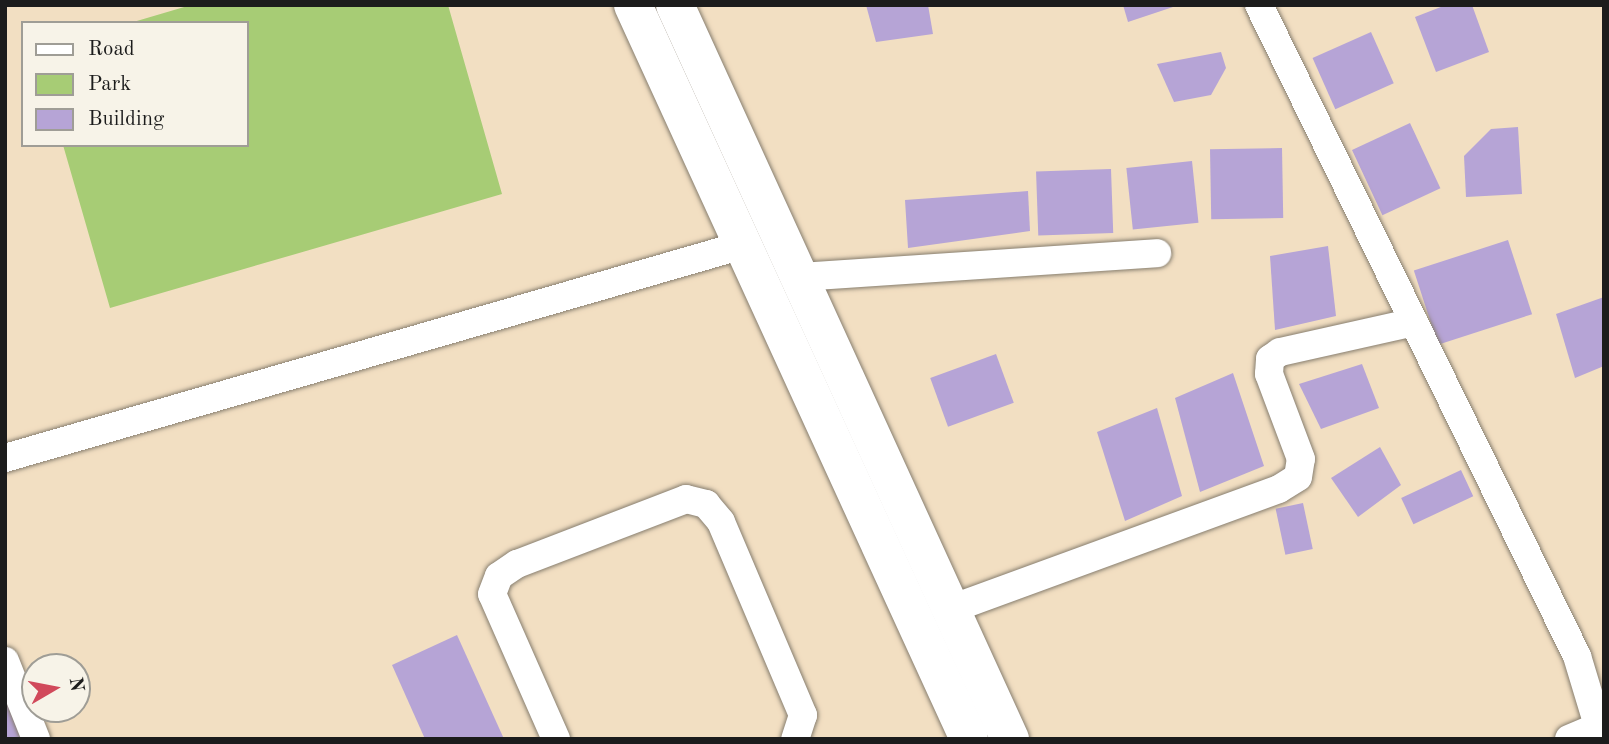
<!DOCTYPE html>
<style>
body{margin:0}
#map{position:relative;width:1609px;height:744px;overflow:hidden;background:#f2dfc2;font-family:"Old Standard TT",serif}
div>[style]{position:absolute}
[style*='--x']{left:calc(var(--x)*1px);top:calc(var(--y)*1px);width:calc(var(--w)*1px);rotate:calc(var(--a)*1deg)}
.green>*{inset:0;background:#a7cc75}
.building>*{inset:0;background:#b6a4d6;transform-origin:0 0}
.roads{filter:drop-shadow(0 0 2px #877e6f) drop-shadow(0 0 2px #877e6f)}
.minor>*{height:28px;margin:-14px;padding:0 14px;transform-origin:14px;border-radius:14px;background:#fff}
.highway>*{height:38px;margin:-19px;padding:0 19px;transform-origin:19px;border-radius:19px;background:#fff}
span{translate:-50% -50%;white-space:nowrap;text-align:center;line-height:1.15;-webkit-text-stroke:6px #f7f3e8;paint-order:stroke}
.frame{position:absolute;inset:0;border:7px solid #1c1c1c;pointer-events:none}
.legend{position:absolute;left:21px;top:21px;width:228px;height:126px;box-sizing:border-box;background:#f7f3e8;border:2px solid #9f9d96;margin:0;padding:9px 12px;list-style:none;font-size:21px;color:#1c1c1c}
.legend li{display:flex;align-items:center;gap:14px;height:35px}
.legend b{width:35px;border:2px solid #9f9d96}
.north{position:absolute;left:21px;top:653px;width:70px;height:70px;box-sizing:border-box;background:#f7f3e8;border:2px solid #9f9d96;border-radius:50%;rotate:80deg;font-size:19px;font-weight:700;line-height:28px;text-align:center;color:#1c1c1c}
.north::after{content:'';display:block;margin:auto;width:24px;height:32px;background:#d1495b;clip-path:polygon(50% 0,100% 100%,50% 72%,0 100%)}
</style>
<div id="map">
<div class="green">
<div style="clip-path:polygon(191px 5px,448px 5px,502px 194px,110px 308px,63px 145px,247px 145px,247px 23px,130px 23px)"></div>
</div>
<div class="building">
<div style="clip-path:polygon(866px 5px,928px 5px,933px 34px,876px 42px)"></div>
<div style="clip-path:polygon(1123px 5px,1176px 5px,1176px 6px,1128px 22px)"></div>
<div style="clip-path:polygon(1446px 5px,1472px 5px,1489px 52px,1436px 72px,1415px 17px)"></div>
<div style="left:1371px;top:32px;width:56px;height:64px;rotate:66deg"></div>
<div style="clip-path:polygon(1221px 52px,1226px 68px,1211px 95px,1174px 102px,1157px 64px)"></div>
<div style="left:1410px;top:123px;width:72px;height:64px;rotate:65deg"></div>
<div style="clip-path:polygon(1518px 127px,1522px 194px,1466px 197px,1464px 156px,1491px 129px)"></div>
<div style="left:1282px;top:148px;width:70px;height:72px;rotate:89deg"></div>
<div style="left:1192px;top:161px;width:62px;height:66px;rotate:84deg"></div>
<div style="left:1111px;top:169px;width:64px;height:75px;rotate:88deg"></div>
<div style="clip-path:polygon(1028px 191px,1030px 231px,908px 248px,905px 200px)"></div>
<div style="left:1508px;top:240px;width:78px;height:99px;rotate:72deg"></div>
<div style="clip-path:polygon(1328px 246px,1336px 316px,1275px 330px,1270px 256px)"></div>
<div style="clip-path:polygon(1604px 297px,1604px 366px,1575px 378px,1556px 314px)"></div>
<div style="left:996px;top:354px;width:52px;height:70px;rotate:70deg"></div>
<div style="clip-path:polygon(1362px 364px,1379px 408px,1321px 429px,1299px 384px)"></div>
<div style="clip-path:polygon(1233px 373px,1264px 466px,1200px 492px,1175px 398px)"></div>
<div style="clip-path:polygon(1157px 408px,1182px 496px,1125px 521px,1097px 432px)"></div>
<div style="clip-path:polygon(1380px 447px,1401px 485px,1358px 517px,1331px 478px)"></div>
<div style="left:1461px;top:470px;width:29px;height:66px;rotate:65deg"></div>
<div style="left:1303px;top:503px;width:47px;height:28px;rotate:78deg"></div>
<div style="clip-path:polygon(457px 635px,504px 739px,425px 739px,392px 665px)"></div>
<div style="clip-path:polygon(6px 676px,29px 739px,5px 739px)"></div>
</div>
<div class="roads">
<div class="minor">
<div style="--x:1259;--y:5;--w:725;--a:63.97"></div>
<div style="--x:1577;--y:656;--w:87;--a:73.2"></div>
<div style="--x:799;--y:277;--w:359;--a:-3.8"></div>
<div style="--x:5;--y:458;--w:768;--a:-16.1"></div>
<div style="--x:951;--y:609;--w:349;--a:-20.1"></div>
<div style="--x:1279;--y:489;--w:22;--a:-32"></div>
<div style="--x:1298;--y:477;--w:18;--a:-81"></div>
<div style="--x:1301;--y:459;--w:91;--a:-110.6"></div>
<div style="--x:1269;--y:374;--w:15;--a:-86"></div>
<div style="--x:1270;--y:359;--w:12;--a:-35"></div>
<div style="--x:1280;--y:352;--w:137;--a:-12.6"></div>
<div style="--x:5;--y:661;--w:84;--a:68.3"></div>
<div style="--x:556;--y:739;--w:158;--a:-113.8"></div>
<div style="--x:492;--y:594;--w:19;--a:-69"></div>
<div style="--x:499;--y:576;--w:22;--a:-34"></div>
<div style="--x:517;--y:564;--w:181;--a:-21"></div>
<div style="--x:686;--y:499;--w:21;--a:14"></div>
<div style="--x:706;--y:504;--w:23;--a:50"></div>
<div style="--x:721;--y:522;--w:210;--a:67"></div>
<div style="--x:803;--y:715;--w:25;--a:108"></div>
<div style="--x:1569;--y:739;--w:38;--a:-23"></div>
</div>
<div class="highway">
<div style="--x:633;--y:5;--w:807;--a:65.4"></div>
<div style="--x:675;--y:5;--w:807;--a:65.47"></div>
</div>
</div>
<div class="frame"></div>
<ul class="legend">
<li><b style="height:9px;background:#fff"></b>Road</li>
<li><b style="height:19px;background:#a7cc75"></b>Park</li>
<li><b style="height:19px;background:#b6a4d6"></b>Building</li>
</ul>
<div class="north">N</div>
</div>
